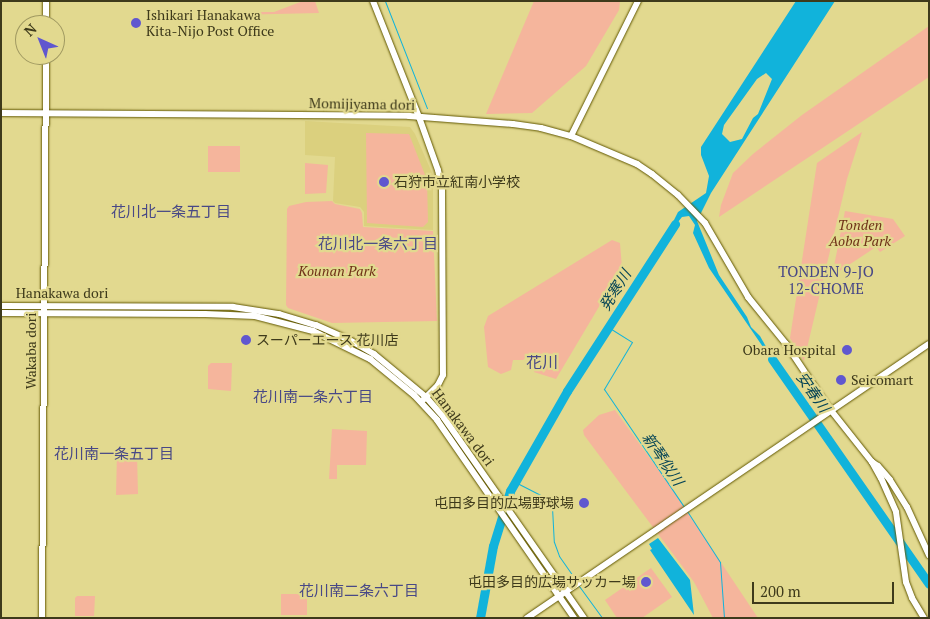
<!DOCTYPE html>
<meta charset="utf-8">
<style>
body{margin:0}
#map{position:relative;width:930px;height:619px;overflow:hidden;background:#e2d98f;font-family:"PT Serif","Noto Sans JP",serif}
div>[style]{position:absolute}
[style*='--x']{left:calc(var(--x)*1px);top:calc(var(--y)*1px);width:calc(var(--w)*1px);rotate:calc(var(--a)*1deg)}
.built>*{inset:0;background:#dbd07e}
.green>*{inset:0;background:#f5b59c;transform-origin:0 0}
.water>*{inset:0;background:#11b3db}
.stream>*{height:1px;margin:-0.5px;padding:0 0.5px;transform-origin:0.5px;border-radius:0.5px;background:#11b3db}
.river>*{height:9px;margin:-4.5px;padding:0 4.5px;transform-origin:4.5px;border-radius:4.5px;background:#11b3db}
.roads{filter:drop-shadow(0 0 1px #625802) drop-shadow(0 0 1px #625802)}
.tertiary>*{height:6px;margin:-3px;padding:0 3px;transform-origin:3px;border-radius:3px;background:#fff}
.dots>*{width:14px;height:14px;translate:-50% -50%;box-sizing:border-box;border:2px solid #e2d98f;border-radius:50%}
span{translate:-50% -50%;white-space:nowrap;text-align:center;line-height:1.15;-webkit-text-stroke:4.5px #e2d98f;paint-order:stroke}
.poi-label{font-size:14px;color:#3e3a1b}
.left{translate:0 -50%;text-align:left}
.right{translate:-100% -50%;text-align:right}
.street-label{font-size:14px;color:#3e3a1b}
.park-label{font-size:14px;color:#6f3118;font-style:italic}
.neighbourhood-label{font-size:15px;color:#484886}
.water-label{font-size:15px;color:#074556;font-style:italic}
.quarter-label{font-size:16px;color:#484886}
.frame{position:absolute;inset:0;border:2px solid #3e3a1b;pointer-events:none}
.north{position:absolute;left:15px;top:15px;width:50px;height:50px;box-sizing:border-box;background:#e2d98f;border:1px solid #a09961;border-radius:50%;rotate:316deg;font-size:14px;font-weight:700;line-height:20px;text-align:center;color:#3e3a1b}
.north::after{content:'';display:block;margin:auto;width:18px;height:22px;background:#6057cf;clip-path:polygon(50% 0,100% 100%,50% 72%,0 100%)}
.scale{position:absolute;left:752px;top:582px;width:142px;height:22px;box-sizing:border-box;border:2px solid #3e3a1b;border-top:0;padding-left:6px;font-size:15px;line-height:18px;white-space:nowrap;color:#3e3a1b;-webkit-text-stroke:4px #e2d98f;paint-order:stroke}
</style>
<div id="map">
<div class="built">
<div style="clip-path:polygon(305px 121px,410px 127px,415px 134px,433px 175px,433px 230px,364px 226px,364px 212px,360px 207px,335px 203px,333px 201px,335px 157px,305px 155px)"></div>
</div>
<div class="green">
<div style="clip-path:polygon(303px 1px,315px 1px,319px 13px,237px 15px,237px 12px,274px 12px)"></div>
<div style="clip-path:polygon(534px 1px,620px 1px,619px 10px,586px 66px,532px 113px,486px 114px)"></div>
<div style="clip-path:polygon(929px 26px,929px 77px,719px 217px,721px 205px,733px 173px,753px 154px,802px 115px)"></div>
<div style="clip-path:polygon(862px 132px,847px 179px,804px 361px,790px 338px,817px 163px)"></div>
<div style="clip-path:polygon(366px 133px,409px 134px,427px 180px,428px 222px,423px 227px,367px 223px)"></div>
<div style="left:208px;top:146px;width:32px;height:26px"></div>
<div style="clip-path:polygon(305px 163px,328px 165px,326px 193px,305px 194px)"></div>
<div style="clip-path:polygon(332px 201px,335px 204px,360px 209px,362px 213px,363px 227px,433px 231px,437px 321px,332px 323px,288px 308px,286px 305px,287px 209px,289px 206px,306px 202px)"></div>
<div style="clip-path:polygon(845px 211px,893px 219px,905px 236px,880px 252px,876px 247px,832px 276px)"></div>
<div style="clip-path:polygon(612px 240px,620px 243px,622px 268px,556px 379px,534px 372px,539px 361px,530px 355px,523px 360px,513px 360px,511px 370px,501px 374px,488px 367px,484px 327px,488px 316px)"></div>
<div style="clip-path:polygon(211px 363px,232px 363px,231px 391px,208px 389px,208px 366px)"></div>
<div style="clip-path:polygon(615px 410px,670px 486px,758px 618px,713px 618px,694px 582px,584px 435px,583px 430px,599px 415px)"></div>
<div style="clip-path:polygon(332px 429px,367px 431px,366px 465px,337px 465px,337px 479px,329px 479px)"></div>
<div style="clip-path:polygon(117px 453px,136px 453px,137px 455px,138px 494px,116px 495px)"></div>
<div style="clip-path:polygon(651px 568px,672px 597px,642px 618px,617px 618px,605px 600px)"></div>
<div style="left:281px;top:594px;width:26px;height:21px"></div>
<div style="clip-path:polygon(77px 596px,95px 596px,94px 616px,75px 616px,75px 598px)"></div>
</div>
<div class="water">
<div style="clip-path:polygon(evenodd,796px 1px,835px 1px,711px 193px,697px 221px,719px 275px,747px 317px,751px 327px,760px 336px,780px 372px,709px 268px,693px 233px,695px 225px,689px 216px,682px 217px,665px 238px,678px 212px,706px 193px,709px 176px,701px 155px,701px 147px,796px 1px,766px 73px,772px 79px,758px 114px,753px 118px,742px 139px,730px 142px,722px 134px,724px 125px,757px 79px,766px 73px)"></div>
<div style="clip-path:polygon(658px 538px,690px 580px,694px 615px,650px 550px,652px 549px,649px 544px)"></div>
</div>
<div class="stream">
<div style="--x:385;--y:1;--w:115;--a:68.6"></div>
<div style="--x:608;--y:327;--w:28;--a:32"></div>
<div style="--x:632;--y:342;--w:55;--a:120.8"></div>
<div style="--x:604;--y:389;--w:144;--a:55.8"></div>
<div style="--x:515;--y:482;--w:33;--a:27"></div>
<div style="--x:544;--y:497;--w:13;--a:51"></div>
<div style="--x:552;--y:507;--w:35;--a:87"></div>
<div style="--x:554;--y:542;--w:15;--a:70"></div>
<div style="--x:559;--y:556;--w:29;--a:55"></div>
<div style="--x:687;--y:511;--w:61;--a:57.1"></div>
<div style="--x:720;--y:562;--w:56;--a:85.9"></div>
<div style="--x:579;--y:586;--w:39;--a:54"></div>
</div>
<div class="river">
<div style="--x:772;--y:359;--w:274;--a:55.1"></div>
<div style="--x:480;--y:618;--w:73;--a:-79.8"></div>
<div style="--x:493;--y:546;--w:58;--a:-72.8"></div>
<div style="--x:510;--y:491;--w:115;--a:-60.3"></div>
<div style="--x:567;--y:391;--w:199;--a:-57.1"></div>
</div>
<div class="roads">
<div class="tertiary">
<div style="--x:373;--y:1;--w:125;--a:68.4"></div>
<div style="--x:419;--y:117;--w:56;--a:70.3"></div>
<div style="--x:438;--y:170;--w:19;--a:78"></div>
<div style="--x:442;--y:189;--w:186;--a:89.7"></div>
<div style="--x:443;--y:375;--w:11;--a:117"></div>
<div style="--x:438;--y:385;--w:21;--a:135"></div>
<div style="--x:46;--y:25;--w:24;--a:-90"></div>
<div style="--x:1;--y:113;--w:408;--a:0.4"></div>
<div style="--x:409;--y:116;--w:104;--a:4.4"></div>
<div style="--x:513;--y:124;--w:28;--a:8"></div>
<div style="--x:541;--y:128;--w:31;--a:15"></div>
<div style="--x:571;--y:136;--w:151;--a:-63.6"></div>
<div style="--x:571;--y:136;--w:72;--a:23"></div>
<div style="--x:637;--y:164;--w:18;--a:34"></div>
<div style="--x:652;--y:174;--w:33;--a:39"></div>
<div style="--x:678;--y:195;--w:39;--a:46"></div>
<div style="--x:705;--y:223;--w:86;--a:59.8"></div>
<div style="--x:748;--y:297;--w:60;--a:51"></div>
<div style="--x:786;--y:344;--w:72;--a:56.3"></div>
<div style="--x:826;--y:404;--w:74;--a:51.6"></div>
<div style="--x:872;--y:462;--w:18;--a:61"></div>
<div style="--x:881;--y:478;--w:37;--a:66"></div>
<div style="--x:896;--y:512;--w:71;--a:81.9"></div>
<div style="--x:906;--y:582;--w:17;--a:69"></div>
<div style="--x:912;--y:598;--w:23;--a:59"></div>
<div style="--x:1;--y:306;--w:232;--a:0.2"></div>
<div style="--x:233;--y:307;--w:47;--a:8.7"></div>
<div style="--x:279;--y:314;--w:39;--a:17"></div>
<div style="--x:316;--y:325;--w:35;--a:24"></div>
<div style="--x:348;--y:339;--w:30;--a:30"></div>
<div style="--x:374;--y:354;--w:67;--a:39.6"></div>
<div style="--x:426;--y:397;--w:28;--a:49"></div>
<div style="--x:444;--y:418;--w:244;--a:55"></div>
<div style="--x:1;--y:313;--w:204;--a:0.3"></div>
<div style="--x:205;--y:314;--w:50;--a:2.3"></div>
<div style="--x:255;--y:316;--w:60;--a:14.5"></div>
<div style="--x:313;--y:331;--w:64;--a:26.2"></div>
<div style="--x:370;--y:359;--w:57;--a:39.3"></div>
<div style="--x:414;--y:395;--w:34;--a:47"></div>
<div style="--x:437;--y:420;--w:241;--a:55.3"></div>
<div style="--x:872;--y:462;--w:7;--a:34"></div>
<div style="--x:878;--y:466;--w:18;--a:49"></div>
<div style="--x:890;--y:480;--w:32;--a:58"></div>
<div style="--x:907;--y:507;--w:53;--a:65.4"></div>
<div style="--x:42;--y:618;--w:563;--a:-89.59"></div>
<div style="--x:527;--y:618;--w:486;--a:-34.3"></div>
</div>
</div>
<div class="dots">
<div style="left:136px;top:23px;background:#6057cf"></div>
<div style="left:384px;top:182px;background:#6057cf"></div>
<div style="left:246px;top:340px;background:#6057cf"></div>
<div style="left:847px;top:350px;background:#6057cf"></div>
<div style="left:841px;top:380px;background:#6057cf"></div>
<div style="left:584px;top:503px;background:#6057cf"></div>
<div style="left:646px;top:582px;background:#6057cf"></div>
</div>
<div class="poi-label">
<span class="left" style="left:146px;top:23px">Ishikari Hanakawa<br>Kita-Nijo Post Office</span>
<span class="left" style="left:394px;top:182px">石狩市立紅南小学校</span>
<span class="left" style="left:256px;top:340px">スーパーエース 花川店</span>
<span class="right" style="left:836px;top:350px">Obara Hospital</span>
<span class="left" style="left:851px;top:380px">Seicomart</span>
<span class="right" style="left:574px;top:503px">屯田多目的広場野球場</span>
<span class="right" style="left:636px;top:582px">屯田多目的広場サッカー場</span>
</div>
<div class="street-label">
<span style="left:362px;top:104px;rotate:1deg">Momijiyama dori</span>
<span style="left:62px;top:293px">Hanakawa dori</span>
<span style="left:31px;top:351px;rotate:-90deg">Wakaba dori</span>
<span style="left:463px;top:427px;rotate:53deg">Hanakawa dori</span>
</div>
<div class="park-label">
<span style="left:860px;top:233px">Tonden<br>Aoba Park</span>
<span style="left:337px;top:271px">Kounan Park</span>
</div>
<div class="neighbourhood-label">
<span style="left:171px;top:212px">花川北一条五丁目</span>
<span style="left:378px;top:244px">花川北一条六丁目</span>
<span style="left:826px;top:280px">TONDEN 9-JO<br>12-CHOME</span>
<span style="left:313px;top:397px">花川南一条六丁目</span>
<span style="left:114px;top:454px">花川南一条五丁目</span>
<span style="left:359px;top:591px">花川南二条六丁目</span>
</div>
<div class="water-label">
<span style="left:615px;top:290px;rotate:-58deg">発寒川</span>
<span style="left:813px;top:392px;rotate:55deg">安春川</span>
<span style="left:663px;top:459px;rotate:56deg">新琴似川</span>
</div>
<div class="quarter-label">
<span style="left:542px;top:362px">花川</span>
</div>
<div class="frame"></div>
<div class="north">N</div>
<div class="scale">200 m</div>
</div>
